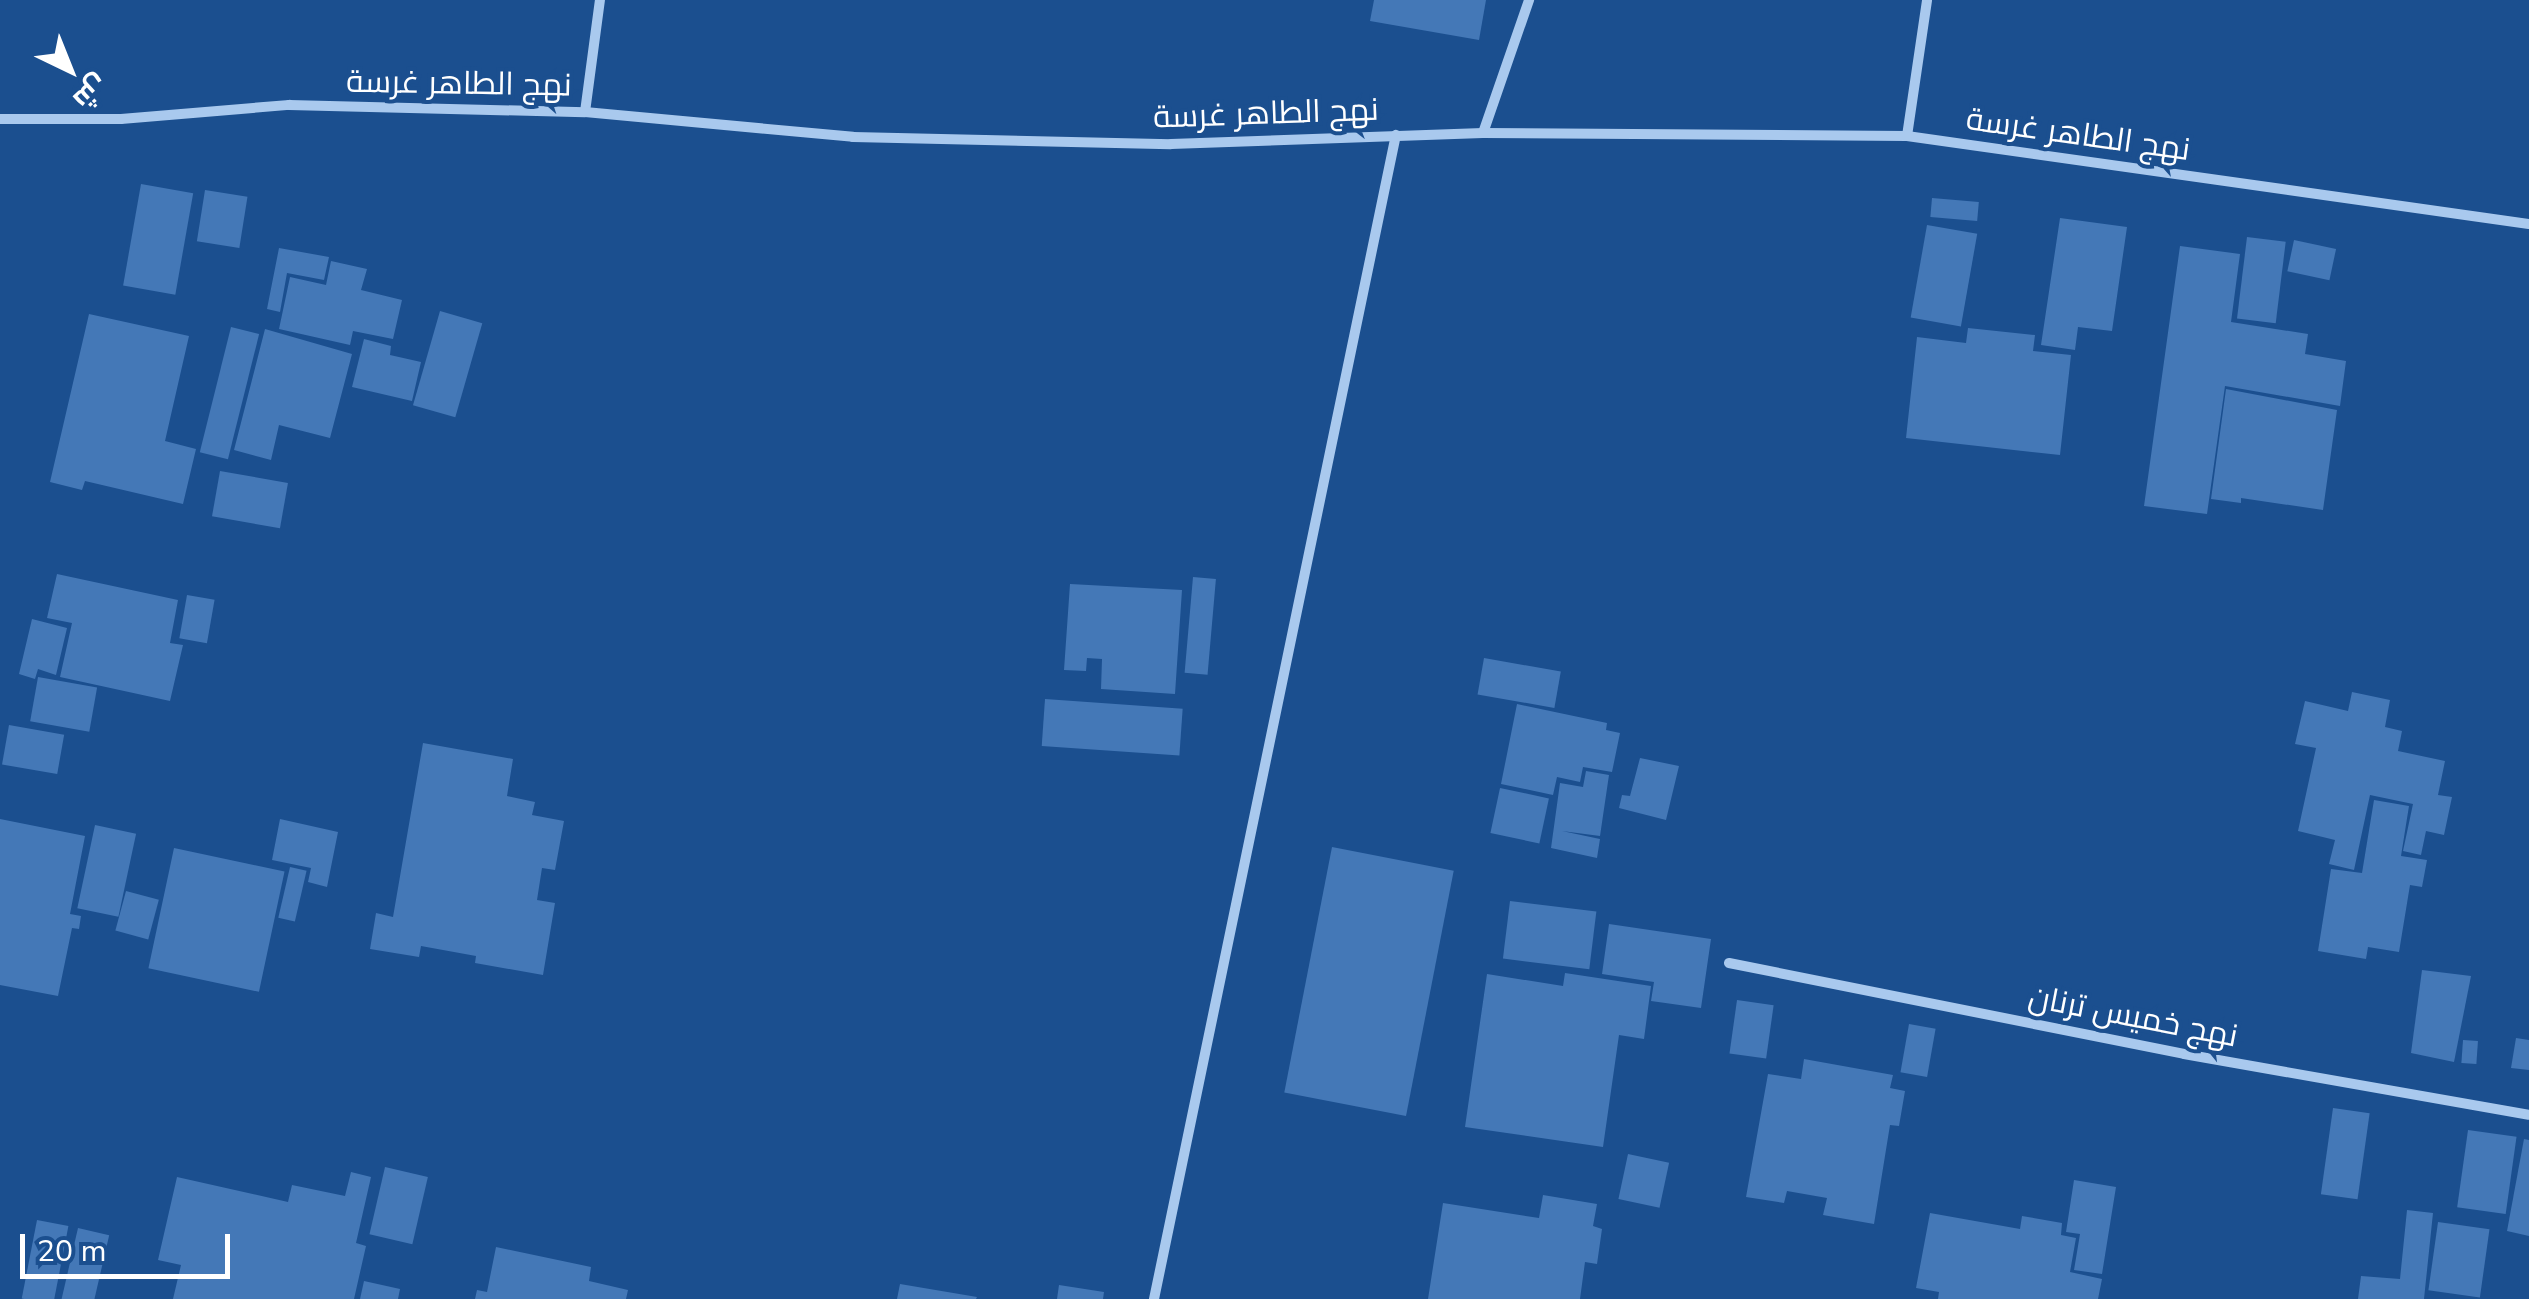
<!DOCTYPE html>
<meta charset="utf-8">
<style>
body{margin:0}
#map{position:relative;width:2529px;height:1299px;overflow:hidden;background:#1b4f8f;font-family:"Nunito Sans",Cairo,sans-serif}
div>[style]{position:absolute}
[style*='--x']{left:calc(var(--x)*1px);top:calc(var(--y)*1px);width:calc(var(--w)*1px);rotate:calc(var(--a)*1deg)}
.building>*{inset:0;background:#4478b7;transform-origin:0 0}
.street>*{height:10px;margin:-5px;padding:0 5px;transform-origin:5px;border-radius:5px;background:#a9c9ee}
span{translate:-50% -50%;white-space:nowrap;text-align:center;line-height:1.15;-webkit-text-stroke:8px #1b4f8f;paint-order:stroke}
.street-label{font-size:32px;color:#fff}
.north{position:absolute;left:20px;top:20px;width:100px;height:100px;-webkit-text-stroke:8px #1b4f8f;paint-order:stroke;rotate:137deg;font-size:28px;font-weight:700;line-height:40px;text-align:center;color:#fff}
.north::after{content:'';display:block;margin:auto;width:35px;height:45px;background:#fff;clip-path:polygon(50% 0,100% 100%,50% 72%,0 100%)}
.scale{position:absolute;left:20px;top:1234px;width:210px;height:45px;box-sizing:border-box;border:5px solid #fff;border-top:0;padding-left:12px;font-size:30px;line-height:35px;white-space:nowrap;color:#fff;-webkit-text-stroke:8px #1b4f8f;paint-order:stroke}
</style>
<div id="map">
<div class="building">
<div style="clip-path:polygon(1374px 0,1486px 0,1479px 40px,1370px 21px)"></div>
<div style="left:141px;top:184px;width:53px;height:103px;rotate:10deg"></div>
<div style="left:205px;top:190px;width:43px;height:52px;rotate:9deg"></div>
<div style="left:1932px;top:198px;width:47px;height:19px;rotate:5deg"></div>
<div style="clip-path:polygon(2060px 218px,2127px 227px,2112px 331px,2078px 327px,2075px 350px,2041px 345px)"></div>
<div style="left:1927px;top:225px;width:51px;height:94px;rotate:10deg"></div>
<div style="left:2247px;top:237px;width:39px;height:82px;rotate:7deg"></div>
<div style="left:2294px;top:240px;width:43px;height:32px;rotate:12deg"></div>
<div style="clip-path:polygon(2180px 246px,2240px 254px,2231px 322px,2308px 334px,2305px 354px,2346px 361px,2340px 406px,2225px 386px,2207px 514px,2144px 506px)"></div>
<div style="clip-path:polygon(279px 248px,329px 257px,324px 280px,287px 273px,280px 312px,267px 309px)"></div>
<div style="clip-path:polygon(331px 261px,367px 269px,361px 290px,402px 300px,393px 339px,353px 331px,350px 345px,279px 329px,290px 277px,326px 285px)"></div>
<div style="left:440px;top:311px;width:44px;height:98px;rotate:16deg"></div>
<div style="clip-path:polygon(89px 314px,189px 336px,165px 441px,196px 449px,183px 504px,85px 481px,82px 490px,50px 482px)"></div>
<div style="left:231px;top:327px;width:29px;height:129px;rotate:14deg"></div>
<div style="clip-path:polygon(1968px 328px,2035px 335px,2033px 351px,2071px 355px,2060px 455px,1906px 438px,1917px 337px,1966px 343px)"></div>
<div style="clip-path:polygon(265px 329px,352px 354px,330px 438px,279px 425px,271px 460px,234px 450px)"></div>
<div style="clip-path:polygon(364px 339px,391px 346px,390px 355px,421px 362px,412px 401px,352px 387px)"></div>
<div style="clip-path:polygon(2226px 389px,2337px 410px,2323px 510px,2241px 498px,2241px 503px,2211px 499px)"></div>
<div style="left:220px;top:471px;width:69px;height:46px;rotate:10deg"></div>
<div style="clip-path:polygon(57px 574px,178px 600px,170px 643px,183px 645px,170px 701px,60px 677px,72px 623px,47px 618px)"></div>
<div style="left:1193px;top:577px;width:23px;height:96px;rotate:5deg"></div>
<div style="clip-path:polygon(1070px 584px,1182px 590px,1175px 694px,1101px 689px,1102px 659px,1087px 658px,1086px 671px,1064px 670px)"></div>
<div style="left:187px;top:595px;width:28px;height:44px;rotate:10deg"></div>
<div style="clip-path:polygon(32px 619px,67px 628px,56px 675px,38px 669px,35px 679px,19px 674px)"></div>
<div style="left:1484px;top:658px;width:78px;height:37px;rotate:10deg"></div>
<div style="left:38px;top:677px;width:60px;height:45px;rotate:10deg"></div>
<div style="clip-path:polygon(2352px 692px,2390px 700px,2385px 727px,2402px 731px,2398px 751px,2445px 761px,2438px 795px,2452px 797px,2444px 835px,2426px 831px,2421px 855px,2403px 851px,2413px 804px,2370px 795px,2354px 870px,2329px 864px,2335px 840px,2298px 831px,2316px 748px,2295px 744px,2305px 701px,2348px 711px)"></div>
<div style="left:1045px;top:699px;width:138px;height:47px;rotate:4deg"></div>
<div style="clip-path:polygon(1517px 704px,1607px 723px,1606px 730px,1620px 733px,1612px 772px,1583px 767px,1580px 782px,1557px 777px,1553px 795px,1501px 784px)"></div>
<div style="left:9px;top:725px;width:56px;height:40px;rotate:10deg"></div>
<div style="clip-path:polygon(423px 743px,513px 759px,507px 796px,535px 802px,532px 815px,564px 821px,555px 870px,542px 868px,537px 900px,555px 903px,543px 975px,475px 963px,476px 956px,421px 946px,419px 957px,370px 949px,376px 913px,393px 917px)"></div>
<div style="clip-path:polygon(1640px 758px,1679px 766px,1666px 820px,1619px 808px,1622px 795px,1630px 796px)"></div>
<div style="clip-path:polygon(1586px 771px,1609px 775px,1600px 836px,1562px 831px,1600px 839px,1597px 858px,1551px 848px,1560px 783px,1583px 787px)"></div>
<div style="left:1500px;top:788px;width:50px;height:46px;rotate:12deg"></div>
<div style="clip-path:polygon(2374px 800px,2409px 806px,2401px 856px,2427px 860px,2422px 887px,2410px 885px,2399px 952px,2368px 947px,2366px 959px,2318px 951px,2331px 869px,2362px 873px)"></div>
<div style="clip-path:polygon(0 819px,85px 836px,70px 914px,81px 916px,79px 929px,72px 928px,58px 996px,0 985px)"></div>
<div style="clip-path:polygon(280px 819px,338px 832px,327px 887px,308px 882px,311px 868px,272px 860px)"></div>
<div style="left:95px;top:825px;width:42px;height:85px;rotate:12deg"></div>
<div style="left:1332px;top:847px;width:124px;height:250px;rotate:11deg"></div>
<div style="left:174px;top:848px;width:113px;height:123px;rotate:12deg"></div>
<div style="left:290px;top:867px;width:17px;height:52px;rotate:13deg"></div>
<div style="left:126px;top:891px;width:34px;height:41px;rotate:15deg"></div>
<div style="left:1510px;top:901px;width:87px;height:58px;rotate:7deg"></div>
<div style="clip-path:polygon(1609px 924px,1711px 939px,1701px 1008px,1651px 1001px,1654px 982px,1602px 974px)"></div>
<div style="clip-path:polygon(2422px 970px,2471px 976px,2454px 1062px,2411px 1053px)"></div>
<div style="clip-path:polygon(1565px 973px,1651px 986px,1644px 1039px,1619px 1035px,1603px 1147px,1465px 1127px,1487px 974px,1563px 986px)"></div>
<div style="left:1737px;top:1000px;width:37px;height:54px;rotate:8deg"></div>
<div style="left:1909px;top:1024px;width:27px;height:49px;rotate:10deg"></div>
<div style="clip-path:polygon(2516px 1038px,2529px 1040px,2529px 1070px,2511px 1068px)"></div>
<div style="left:2463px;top:1040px;width:15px;height:23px;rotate:4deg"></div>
<div style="clip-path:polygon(1804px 1059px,1893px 1075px,1890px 1088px,1905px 1091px,1899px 1126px,1890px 1125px,1874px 1224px,1823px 1215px,1827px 1198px,1787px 1191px,1784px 1203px,1746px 1197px,1768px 1074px,1801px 1079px)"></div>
<div style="left:2333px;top:1108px;width:37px;height:87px;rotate:8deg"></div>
<div style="left:2468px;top:1130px;width:49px;height:78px;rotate:8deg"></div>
<div style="clip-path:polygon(2524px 1139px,2529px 1140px,2529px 1236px,2507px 1231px)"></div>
<div style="left:1628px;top:1154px;width:42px;height:46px;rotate:12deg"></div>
<div style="left:385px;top:1167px;width:44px;height:69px;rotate:13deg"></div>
<div style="clip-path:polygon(351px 1172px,371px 1177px,356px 1243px,366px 1246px,354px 1299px,173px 1299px,181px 1265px,158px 1260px,177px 1177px,288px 1202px,292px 1185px,345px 1196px)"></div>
<div style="clip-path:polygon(2074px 1180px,2116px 1187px,2102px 1274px,2074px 1270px,2080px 1234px,2066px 1232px)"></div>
<div style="clip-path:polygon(1543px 1195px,1597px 1204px,1593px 1226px,1602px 1229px,1597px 1264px,1585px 1262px,1580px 1299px,1428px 1299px,1443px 1203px,1539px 1218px)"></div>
<div style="clip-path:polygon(2407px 1210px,2433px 1213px,2424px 1299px,2358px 1299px,2361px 1276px,2400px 1279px)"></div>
<div style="clip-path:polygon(1930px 1213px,2020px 1229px,2022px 1216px,2062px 1223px,2061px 1235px,2076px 1238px,2070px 1272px,2102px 1279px,2098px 1299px,1938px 1299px,1939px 1292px,1916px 1288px)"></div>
<div style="left:37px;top:1220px;width:32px;height:80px;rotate:11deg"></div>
<div style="left:2438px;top:1222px;width:52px;height:69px;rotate:8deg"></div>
<div style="left:78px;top:1228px;width:32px;height:73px;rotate:13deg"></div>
<div style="clip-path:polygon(496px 1247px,591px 1267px,589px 1281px,628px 1290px,626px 1299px,475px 1299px,477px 1290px,487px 1292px)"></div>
<div style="clip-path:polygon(364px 1281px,400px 1289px,398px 1299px,360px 1299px)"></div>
<div style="clip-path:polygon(900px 1284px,977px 1297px,976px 1299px,897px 1299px)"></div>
<div style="clip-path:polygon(1059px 1285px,1104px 1292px,1103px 1299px,1057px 1299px)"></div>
</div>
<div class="street">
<div style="--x:585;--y:112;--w:113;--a:-82.4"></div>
<div style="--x:0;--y:119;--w:121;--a:0"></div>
<div style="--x:121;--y:119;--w:169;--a:-4.8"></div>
<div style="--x:289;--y:105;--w:296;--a:1.4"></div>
<div style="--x:585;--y:112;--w:269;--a:5.3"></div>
<div style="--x:853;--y:137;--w:318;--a:1.3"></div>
<div style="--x:1171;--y:144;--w:312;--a:-2"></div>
<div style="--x:1483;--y:133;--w:424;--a:0.4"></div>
<div style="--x:1907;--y:136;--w:628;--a:8.05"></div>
<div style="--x:1483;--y:133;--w:141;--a:-70.9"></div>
<div style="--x:1907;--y:136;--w:137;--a:-81.6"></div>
<div style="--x:1729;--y:963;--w:464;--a:11.3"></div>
<div style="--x:2184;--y:1054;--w:350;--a:10"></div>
<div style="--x:1154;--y:1299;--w:1189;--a:-78.26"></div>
</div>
<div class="street-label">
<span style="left:459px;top:84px;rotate:1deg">نهج الطاهر غرسة</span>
<span style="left:1266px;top:114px;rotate:-2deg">نهج الطاهر غرسة</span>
<span style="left:2078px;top:135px;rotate:8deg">نهج الطاهر غرسة</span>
<span style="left:2133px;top:1017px;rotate:11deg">نهج خميس ترنان</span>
</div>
<div class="north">ش</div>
<div class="scale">20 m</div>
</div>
